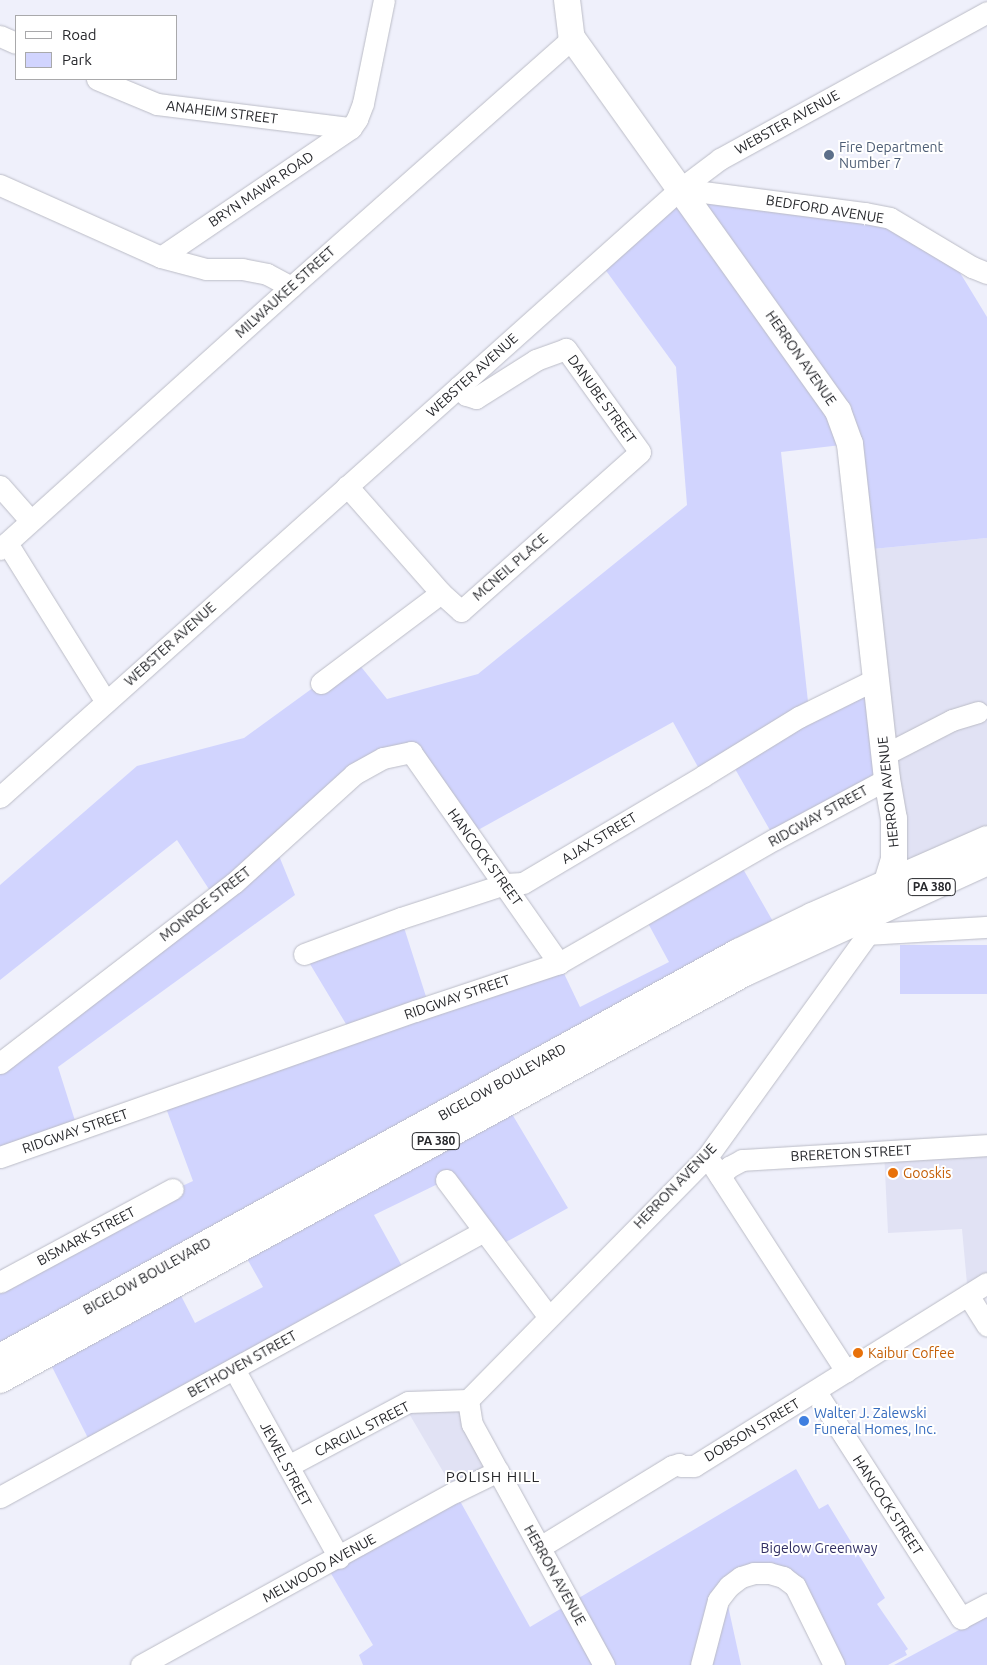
<!DOCTYPE html>
<style>
body{margin:0}
#map{position:relative;width:987px;height:1665px;overflow:hidden;background:#eff0fb;font-family:Ubuntu,sans-serif}
div>[style]{position:absolute}
[style*='--x']{left:calc(var(--x)*1px);top:calc(var(--y)*1px);width:calc(var(--w)*1px);rotate:calc(var(--a)*1deg)}
.built>*{inset:0;background:#e1e2f4}
.green>*{inset:0;background:#d1d4fe;transform-origin:0 0}
.roads{filter:drop-shadow(0 0 1px #bbbcc6) drop-shadow(0 0 1px #bbbcc6)}
.minor>*{height:21px;margin:-10.5px;padding:0 10.5px;transform-origin:10.5px;border-radius:10.5px;background:#fff}
.major>*{height:26px;margin:-13px;padding:0 13px;transform-origin:13px;border-radius:13px;background:#fff}
.dots>*{width:14px;height:14px;translate:-50% -50%;box-sizing:border-box;border:2px solid #fff;border-radius:50%}
span{translate:-50% -50%;white-space:nowrap;text-align:center;line-height:1.15;-webkit-text-stroke:4px #fff;paint-order:stroke}
.shield-label span{padding:1px 4px;background:#fff;border:1px solid;border-radius:4px;-webkit-text-stroke-width:0}
.shield-label{font-size:12px;color:#27282c;font-weight:700}
.street-label{font-size:14px;color:#27282c}
.service-label{font-size:14px;color:#4e5e75}
.left{translate:0 -50%;text-align:left}
.food-label{font-size:14px;color:#c56008}
.shop-label{font-size:14px;color:#366cbe}
.park-label{font-size:14px;color:#2f2d61}
.neighbourhood-label{font-size:15px;color:#27282c;letter-spacing:1px}
.legend{position:absolute;left:15px;top:15px;width:162px;height:65px;box-sizing:border-box;background:#fff;border:1px solid #a9a9ab;margin:0;padding:6px 9px;list-style:none;font-size:15px;color:#27282c}
.legend li{display:flex;align-items:center;gap:10px;height:25px}
.legend b{width:25px;border:1px solid #a9a9ab}
</style>
<div id="map">
<div class="built">
<div style="clip-path:polygon(987px 538px,987px 839px,888px 883px,862px 550px)"></div>
<div style="clip-path:polygon(987px 1145px,987px 1283px,968px 1295px,962px 1229px,888px 1233px,884px 1151px)"></div>
<div style="clip-path:polygon(468px 1400px,498px 1471px,455px 1492px,404px 1405px)"></div>
</div>
<div class="green">
<div style="clip-path:polygon(680px 189px,865px 213px,948px 253px,987px 317px,987px 538px,862px 550px,850px 444px,781px 452px,809px 711px,876px 679px,887px 779px,775px 839px,730px 760px,703px 776px,673px 722px,469px 835px,411px 752px,383px 758px,275px 846px,295px 895px,58px 1067px,78px 1130px,0 1157px,0 1059px,214px 897px,177px 840px,0 980px,0 885px,137px 766px,244px 738px,354px 658px,387px 699px,478px 674px,687px 505px,676px 367px,599px 261px)"></div>
<div style="clip-path:polygon(738px 860px,779px 932px,0 1357px,0 1270px,193px 1181px,163px 1100px,352px 1034px,304px 954px,401px 918px,429px 1006px,559px 963px,580px 1007px,669px 962px,643px 914px)"></div>
<div style="left:987px;top:945px;width:49px;height:87px;rotate:90deg"></div>
<div style="clip-path:polygon(506px 1104px,568px 1208px,497px 1247px,446px 1180px,374px 1215px,407px 1275px,92px 1446px,46px 1355px,175px 1284px,195px 1323px,263px 1287px,241px 1248px)"></div>
<div style="clip-path:polygon(796px 1469px,819px 1509px,828px 1504px,885px 1598px,877px 1604px,908px 1649px,905px 1651px,907px 1655px,888px 1665px,834px 1665px,803px 1601px,769px 1573px,725px 1592px,741px 1665px,363px 1665px,359px 1655px,373px 1645px,326px 1565px,455px 1492px,530px 1627px)"></div>
<div style="clip-path:polygon(987px 1615px,987px 1665px,894px 1665px)"></div>
</div>
<div class="roads">
<div class="minor">
<div style="--x:0;--y:36;--w:17;--a:24"></div>
<div style="--x:97;--y:79;--w:65;--a:22.6"></div>
<div style="--x:157;--y:104;--w:195;--a:7.1"></div>
<div style="--x:0;--y:185;--w:176;--a:24.1"></div>
<div style="--x:161;--y:257;--w:230;--a:-34.2"></div>
<div style="--x:351;--y:128;--w:11;--a:-56"></div>
<div style="--x:357;--y:119;--w:17;--a:-69"></div>
<div style="--x:363;--y:103;--w:105;--a:-78.5"></div>
<div style="--x:680;--y:189;--w:187;--a:7.4"></div>
<div style="--x:865;--y:213;--w:25;--a:11"></div>
<div style="--x:890;--y:218;--w:96;--a:30.9"></div>
<div style="--x:972;--y:267;--w:16;--a:22"></div>
<div style="--x:161;--y:257;--w:47;--a:14.9"></div>
<div style="--x:206;--y:269;--w:36;--a:0"></div>
<div style="--x:242;--y:269;--w:25;--a:11"></div>
<div style="--x:267;--y:274;--w:27;--a:28"></div>
<div style="--x:0;--y:486;--w:45;--a:48.6"></div>
<div style="--x:347;--y:486;--w:142;--a:48.7"></div>
<div style="--x:441;--y:593;--w:27;--a:42"></div>
<div style="--x:461;--y:611;--w:239;--a:-41.6"></div>
<div style="--x:640;--y:452;--w:127;--a:-125.7"></div>
<div style="--x:566;--y:349;--w:32;--a:160"></div>
<div style="--x:536;--y:360;--w:71;--a:147.7"></div>
<div style="--x:476;--y:398;--w:10;--a:-163"></div>
<div style="--x:466;--y:395;--w:11;--a:-131"></div>
<div style="--x:7;--y:543;--w:187;--a:58.1"></div>
<div style="--x:0;--y:549;--w:392;--a:-42"></div>
<div style="--x:291;--y:287;--w:375;--a:-41.5"></div>
<div style="--x:321;--y:683;--w:150;--a:-36.9"></div>
<div style="--x:884;--y:755;--w:76;--a:-27.2"></div>
<div style="--x:952;--y:720;--w:27;--a:-17"></div>
<div style="--x:0;--y:797;--w:912;--a:-41.8"></div>
<div style="--x:680;--y:189;--w:50;--a:-36.9"></div>
<div style="--x:720;--y:159;--w:305;--a:-28.8"></div>
<div style="--x:868;--y:934;--w:119;--a:-3.4"></div>
<div style="--x:304;--y:954;--w:103;--a:-20.4"></div>
<div style="--x:401;--y:918;--w:109;--a:-18.1"></div>
<div style="--x:505;--y:884;--w:18;--a:-3"></div>
<div style="--x:523;--y:883;--w:209;--a:-30.7"></div>
<div style="--x:703;--y:776;--w:113;--a:-31.6"></div>
<div style="--x:799;--y:717;--w:86;--a:-26.3"></div>
<div style="--x:0;--y:1063;--w:295;--a:-37.6"></div>
<div style="--x:234;--y:883;--w:162;--a:-42.2"></div>
<div style="--x:354;--y:774;--w:33;--a:-29"></div>
<div style="--x:383;--y:758;--w:29;--a:-12"></div>
<div style="--x:411;--y:752;--w:258;--a:55"></div>
<div style="--x:0;--y:1157;--w:440;--a:-19.4"></div>
<div style="--x:415;--y:1011;--w:152;--a:-18.4"></div>
<div style="--x:559;--y:963;--w:249;--a:-29.9"></div>
<div style="--x:775;--y:839;--w:127;--a:-28.2"></div>
<div style="--x:712;--y:1164;--w:247;--a:57.1"></div>
<div style="--x:720;--y:1176;--w:13;--a:-45"></div>
<div style="--x:729;--y:1167;--w:15;--a:-28"></div>
<div style="--x:742;--y:1160;--w:245;--a:-3.5"></div>
<div style="--x:446;--y:1180;--w:170;--a:53.1"></div>
<div style="--x:0;--y:1282;--w:196;--a:-28.3"></div>
<div style="--x:968;--y:1295;--w:36;--a:58"></div>
<div style="--x:234;--y:1369;--w:216;--a:60.9"></div>
<div style="--x:816;--y:1392;--w:269;--a:57.3"></div>
<div style="--x:961;--y:1618;--w:30;--a:-28"></div>
<div style="--x:468;--y:1400;--w:341;--a:-45.5"></div>
<div style="--x:707;--y:1157;--w:275;--a:-54.2"></div>
<div style="--x:868;--y:934;--w:24;--a:-68"></div>
<div style="--x:468;--y:1400;--w:24;--a:81"></div>
<div style="--x:472;--y:1424;--w:275;--a:61.3"></div>
<div style="--x:288;--y:1466;--w:136;--a:-28.1"></div>
<div style="--x:408;--y:1402;--w:60;--a:-1.9"></div>
<div style="--x:0;--y:1497;--w:552;--a:-28.79"></div>
<div style="--x:540;--y:1547;--w:155;--a:-31.5"></div>
<div style="--x:672;--y:1466;--w:7;--a:-16"></div>
<div style="--x:679;--y:1464;--w:3;--a:45"></div>
<div style="--x:681;--y:1466;--w:13;--a:0"></div>
<div style="--x:694;--y:1466;--w:345;--a:-32"></div>
<div style="--x:141;--y:1665;--w:359;--a:-28.9"></div>
<div style="--x:455;--y:1492;--w:48;--a:-26"></div>
<div style="--x:701;--y:1665;--w:67;--a:-75.3"></div>
<div style="--x:718;--y:1600;--w:18;--a:-52"></div>
<div style="--x:729;--y:1586;--w:15;--a:-37"></div>
<div style="--x:741;--y:1577;--w:14;--a:-17"></div>
<div style="--x:754;--y:1573;--w:15;--a:0"></div>
<div style="--x:769;--y:1573;--w:15;--a:16"></div>
<div style="--x:783;--y:1577;--w:15;--a:37"></div>
<div style="--x:795;--y:1586;--w:88;--a:63.7"></div>
</div>
<div class="major">
<div style="--x:567;--y:0;--w:38;--a:83"></div>
<div style="--x:572;--y:38;--w:458;--a:54.5"></div>
<div style="--x:838;--y:411;--w:35;--a:70"></div>
<div style="--x:850;--y:444;--w:337;--a:83.7"></div>
<div style="--x:887;--y:779;--w:41;--a:80.1"></div>
<div style="--x:894;--y:819;--w:40;--a:90"></div>
<div style="--x:894;--y:859;--w:38;--a:107"></div>
<div style="--x:0;--y:1357;--w:842;--a:-28.76"></div>
<div style="--x:738;--y:952;--w:82;--a:-25.9"></div>
<div style="--x:812;--y:916;--w:191;--a:-23.7"></div>
<div style="--x:0;--y:1380;--w:849;--a:-28.65"></div>
<div style="--x:745;--y:973;--w:266;--a:-24.6"></div>
</div>
</div>
<div class="dots">
<div style="left:829px;top:155px;background:#5c6f8a"></div>
<div style="left:893px;top:1173px;background:#e8710a"></div>
<div style="left:858px;top:1353px;background:#e8710a"></div>
<div style="left:804px;top:1421px;background:#3f7fe0"></div>
</div>
<div class="shield-label">
<span style="left:932px;top:887px">PA 380</span>
<span style="left:436px;top:1141px">PA 380</span>
</div>
<div class="street-label">
<span style="left:222px;top:112px;rotate:7deg">ANAHEIM STREET</span>
<span style="left:787px;top:122px;rotate:-29deg">WEBSTER AVENUE</span>
<span style="left:261px;top:189px;rotate:-34deg">BRYN MAWR ROAD</span>
<span style="left:825px;top:209px;rotate:9deg">BEDFORD AVENUE</span>
<span style="left:285px;top:292px;rotate:-42deg">MILWAUKEE STREET</span>
<span style="left:801px;top:358px;rotate:55deg">HERRON AVENUE</span>
<span style="left:472px;top:375px;rotate:-42deg">WEBSTER AVENUE</span>
<span style="left:602px;top:399px;rotate:54deg">DANUBE STREET</span>
<span style="left:510px;top:567px;rotate:-41deg">MCNEIL PLACE</span>
<span style="left:170px;top:644px;rotate:-42deg">WEBSTER AVENUE</span>
<span style="left:888px;top:792px;rotate:-96deg">HERRON AVENUE</span>
<span style="left:818px;top:816px;rotate:-29deg">RIDGWAY STREET</span>
<span style="left:599px;top:838px;rotate:-31deg">AJAX STREET</span>
<span style="left:485px;top:857px;rotate:54deg">HANCOCK STREET</span>
<span style="left:205px;top:904px;rotate:-38deg">MONROE STREET</span>
<span style="left:457px;top:997px;rotate:-19deg">RIDGWAY STREET</span>
<span style="left:502px;top:1082px;rotate:-29deg">BIGELOW BOULEVARD</span>
<span style="left:75px;top:1131px;rotate:-19deg">RIDGWAY STREET</span>
<span style="left:851px;top:1153px;rotate:-3deg">BRERETON STREET</span>
<span style="left:675px;top:1186px;rotate:-46deg">HERRON AVENUE</span>
<span style="left:86px;top:1236px;rotate:-28deg">BISMARK STREET</span>
<span style="left:147px;top:1276px;rotate:-29deg">BIGELOW BOULEVARD</span>
<span style="left:242px;top:1364px;rotate:-29deg">BETHOVEN STREET</span>
<span style="left:362px;top:1429px;rotate:-27deg">CARGILL STREET</span>
<span style="left:752px;top:1430px;rotate:-31deg">DOBSON STREET</span>
<span style="left:286px;top:1464px;rotate:62deg">JEWEL STREET</span>
<span style="left:888px;top:1505px;rotate:57deg">HANCOCK STREET</span>
<span style="left:319px;top:1568px;rotate:-29deg">MELWOOD AVENUE</span>
<span style="left:555px;top:1575px;rotate:61deg">HERRON AVENUE</span>
</div>
<div class="service-label">
<span class="left" style="left:839px;top:155px">Fire Department<br>Number 7</span>
</div>
<div class="food-label">
<span class="left" style="left:903px;top:1173px">Gooskis</span>
<span class="left" style="left:868px;top:1353px">Kaibur Coffee</span>
</div>
<div class="shop-label">
<span class="left" style="left:814px;top:1421px">Walter J. Zalewski<br>Funeral Homes, Inc.</span>
</div>
<div class="park-label">
<span style="left:819px;top:1548px">Bigelow Greenway</span>
</div>
<div class="neighbourhood-label">
<span style="left:493px;top:1477px">POLISH HILL</span>
</div>
<ul class="legend">
<li><b style="height:6px;background:#fff"></b>Road</li>
<li><b style="height:14px;background:#d1d4fe"></b>Park</li>
</ul>
</div>
